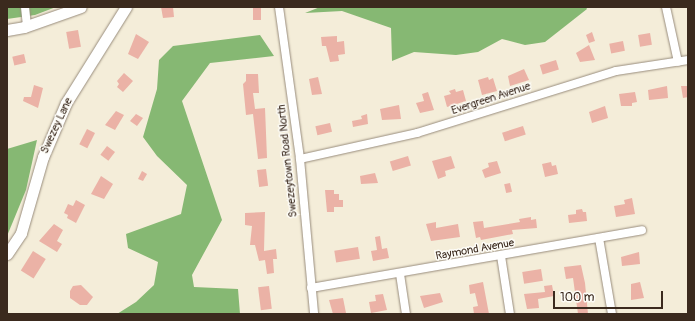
<!DOCTYPE html>
<style>
body{margin:0}
#map{position:relative;width:695px;height:321px;overflow:hidden;background:#f4edd9;font-family:Pangolin,sans-serif}
div>[style]{position:absolute}
[style*='--x']{left:calc(var(--x)*1px);top:calc(var(--y)*1px);width:calc(var(--w)*1px);rotate:calc(var(--a)*1deg)}
.forest>*{inset:0;background:#86b873}
.building>*{inset:0;background:#ebb2a6;transform-origin:0 0}
.roads{filter:drop-shadow(0 0 1px #988c7c) drop-shadow(0 0 1px #988c7c)}
.street>*{height:8px;margin:-4px;padding:0 4px;transform-origin:4px;border-radius:4px;background:#fff}
.secondary>*{height:11px;margin:-5.5px;padding:0 5.5px;transform-origin:5.5px;border-radius:5.5px;background:#fff}
span{translate:-50% -50%;white-space:nowrap;text-align:center;line-height:1.15;-webkit-text-stroke:3px #fdfcf7;paint-order:stroke}
.street-label{font-size:11px;color:#3b2a1e}
.frame{position:absolute;inset:0;border:8px solid #3b2a1e;pointer-events:none}
.scale{position:absolute;left:553px;top:291px;width:110px;height:18px;box-sizing:border-box;border:2px solid #3b2a1e;border-top:0;padding-left:5px;font-size:12px;line-height:14px;white-space:nowrap;color:#3b2a1e;-webkit-text-stroke:3px #fdfcf7;paint-order:stroke}
</style>
<div id="map">
<div class="forest">
<div style="clip-path:polygon(7px 7px,56px 7px,35px 15px,7px 19px)"></div>
<div style="clip-path:polygon(320px 7px,586px 7px,587px 9px,545px 42px,525px 45px,502px 39px,478px 52px,456px 55px,414px 52px,392px 61px,391px 28px,342px 11px,305px 13px)"></div>
<div style="clip-path:polygon(260px 35px,274px 56px,210px 63px,182px 101px,222px 220px,192px 275px,194px 287px,238px 289px,240px 314px,117px 314px,136px 302px,154px 285px,158px 262px,128px 248px,126px 234px,181px 214px,187px 185px,157px 156px,143px 137px,157px 89px,159px 60px,173px 46px)"></div>
<div style="clip-path:polygon(37px 140px,26px 190px,7px 236px,7px 149px)"></div>
</div>
<div class="building">
<div style="clip-path:polygon(161px 7px,173px 7px,174px 17px,163px 18px)"></div>
<div style="left:253px;top:7px;width:8px;height:13px"></div>
<div style="left:78px;top:30px;width:17px;height:12px;rotate:80deg"></div>
<div style="clip-path:polygon(592px 32px,595px 41px,589px 43px,586px 35px)"></div>
<div style="left:650px;top:33px;width:12px;height:12px;rotate:81deg"></div>
<div style="clip-path:polygon(136px 34px,149px 42px,138px 59px,128px 54px)"></div>
<div style="clip-path:polygon(337px 36px,337px 42px,344px 41px,345px 54px,338px 55px,339px 61px,330px 62px,326px 46px,322px 46px,321px 37px)"></div>
<div style="left:623px;top:41px;width:10px;height:14px;rotate:79deg"></div>
<div style="clip-path:polygon(589px 45px,595px 60px,580px 62px,576px 53px)"></div>
<div style="left:24px;top:54px;width:9px;height:12px;rotate:77deg"></div>
<div style="left:556px;top:60px;width:10px;height:17px;rotate:73deg"></div>
<div style="clip-path:polygon(524px 69px,529px 80px,510px 86px,508px 76px)"></div>
<div style="clip-path:polygon(124px 73px,133px 81px,123px 92px,117px 87px,119px 84px,117px 81px)"></div>
<div style="clip-path:polygon(246px 74px,258px 74px,259px 93px,253px 93px,255px 109px,265px 108px,267px 158px,258px 159px,253px 114px,246px 115px,243px 84px,246px 81px)"></div>
<div style="clip-path:polygon(318px 77px,322px 94px,312px 95px,309px 79px)"></div>
<div style="clip-path:polygon(488px 77px,489px 80px,493px 78px,497px 91px,482px 95px,478px 80px)"></div>
<div style="clip-path:polygon(34px 85px,43px 88px,38px 108px,23px 101px,24px 97px,31px 97px)"></div>
<div style="clip-path:polygon(667px 86px,668px 98px,649px 100px,648px 90px)"></div>
<div style="clip-path:polygon(681px 86px,688px 86px,688px 97px,683px 98px)"></div>
<div style="clip-path:polygon(455px 89px,456px 92px,463px 90px,466px 101px,447px 107px,444px 96px,451px 94px,449px 91px)"></div>
<div style="clip-path:polygon(428px 92px,434px 110px,420px 113px,416px 103px,424px 101px,422px 94px)"></div>
<div style="clip-path:polygon(635px 92px,637px 102px,632px 103px,632px 106px,621px 106px,619px 94px)"></div>
<div style="clip-path:polygon(399px 105px,401px 119px,382px 120px,380px 109px)"></div>
<div style="clip-path:polygon(605px 106px,608px 118px,592px 123px,589px 112px)"></div>
<div style="clip-path:polygon(116px 111px,124px 115px,115px 130px,105px 125px)"></div>
<div style="clip-path:polygon(136px 114px,143px 118px,137px 126px,130px 121px)"></div>
<div style="clip-path:polygon(367px 114px,368px 124px,353px 127px,352px 121px,362px 119px,361px 116px)"></div>
<div style="left:330px;top:123px;width:9px;height:15px;rotate:77deg"></div>
<div style="left:523px;top:126px;width:9px;height:22px;rotate:72deg"></div>
<div style="left:87px;top:129px;width:9px;height:17px;rotate:27deg"></div>
<div style="left:107px;top:146px;width:10px;height:11px;rotate:37deg"></div>
<div style="left:408px;top:156px;width:10px;height:19px;rotate:73deg"></div>
<div style="clip-path:polygon(451px 156px,455px 168px,445px 171px,446px 176px,438px 179px,432px 161px)"></div>
<div style="clip-path:polygon(497px 161px,501px 173px,485px 178px,482px 170px,489px 167px,488px 163px)"></div>
<div style="clip-path:polygon(551px 162px,552px 166px,556px 165px,558px 174px,545px 177px,542px 164px)"></div>
<div style="left:266px;top:169px;width:17px;height:9px;rotate:83deg"></div>
<div style="clip-path:polygon(142px 171px,147px 174px,143px 181px,138px 179px)"></div>
<div style="clip-path:polygon(375px 173px,378px 183px,361px 184px,360px 176px)"></div>
<div style="clip-path:polygon(101px 176px,113px 184px,104px 199px,91px 194px)"></div>
<div style="left:510px;top:183px;width:9px;height:6px;rotate:77deg"></div>
<div style="clip-path:polygon(325px 190px,334px 190px,334px 194px,339px 194px,339px 200px,343px 200px,343px 207px,334px 207px,334px 212px,327px 212px)"></div>
<div style="clip-path:polygon(632px 198px,635px 214px,616px 217px,614px 206px,625px 204px,624px 200px)"></div>
<div style="clip-path:polygon(76px 200px,85px 205px,76px 223px,67px 218px,68px 215px,64px 213px,68px 204px,73px 206px)"></div>
<div style="clip-path:polygon(582px 209px,583px 212px,586px 212px,587px 221px,569px 223px,568px 215px,576px 214px,576px 210px)"></div>
<div style="clip-path:polygon(265px 212px,264px 251px,276px 249px,277px 259px,273px 259px,274px 273px,267px 274px,265px 260px,259px 261px,255px 245px,250px 245px,252px 226px,245px 225px,245px 213px)"></div>
<div style="clip-path:polygon(531px 217px,531px 220px,536px 219px,537px 228px,512px 230px,513px 234px,481px 240px,480px 237px,476px 238px,473px 222px,483px 221px,484px 228px,520px 222px,519px 219px)"></div>
<div style="clip-path:polygon(436px 222px,436px 228px,458px 224px,460px 237px,431px 241px,426px 224px)"></div>
<div style="clip-path:polygon(54px 224px,63px 230px,57px 241px,62px 244px,57px 252px,39px 241px)"></div>
<div style="clip-path:polygon(380px 236px,382px 249px,387px 248px,389px 258px,373px 261px,371px 251px,377px 250px,375px 237px)"></div>
<div style="left:358px;top:247px;width:12px;height:24px;rotate:81deg"></div>
<div style="left:33px;top:251px;width:15px;height:23px;rotate:32deg"></div>
<div style="clip-path:polygon(639px 252px,640px 264px,622px 266px,621px 257px)"></div>
<div style="clip-path:polygon(581px 265px,585px 283px,588px 314px,578px 314px,573px 278px,566px 279px,564px 267px)"></div>
<div style="left:541px;top:269px;width:12px;height:19px;rotate:81deg"></div>
<div style="clip-path:polygon(483px 282px,489px 314px,474px 314px,473px 307px,478px 306px,475px 293px,470px 294px,469px 285px)"></div>
<div style="clip-path:polygon(640px 282px,644px 298px,631px 300px,631px 284px)"></div>
<div style="clip-path:polygon(81px 285px,93px 297px,87px 305px,80px 305px,70px 298px,70px 291px,73px 286px)"></div>
<div style="clip-path:polygon(552px 285px,554px 296px,538px 299px,539px 308px,527px 309px,524px 294px,545px 292px,544px 286px)"></div>
<div style="left:269px;top:286px;width:23px;height:11px;rotate:83deg"></div>
<div style="clip-path:polygon(440px 293px,443px 302px,424px 308px,420px 296px)"></div>
<div style="clip-path:polygon(383px 294px,387px 310px,371px 313px,369px 302px,376px 301px,375px 295px)"></div>
<div style="clip-path:polygon(343px 298px,346px 313px,333px 314px,329px 300px)"></div>
</div>
<div class="roads">
<div class="street">
<div style="--x:25;--y:7;--w:20;--a:84"></div>
<div style="--x:279;--y:7;--w:153;--a:82.1"></div>
<div style="--x:300;--y:159;--w:156;--a:84.8"></div>
<div style="--x:666;--y:7;--w:56;--a:77.7"></div>
<div style="--x:300;--y:159;--w:120;--a:-12.5"></div>
<div style="--x:417;--y:133;--w:208;--a:-17.3"></div>
<div style="--x:616;--y:71;--w:73;--a:-8.7"></div>
<div style="--x:599;--y:238;--w:77;--a:80.3"></div>
<div style="--x:501;--y:256;--w:59;--a:81.2"></div>
<div style="--x:400;--y:274;--w:40;--a:81.5"></div>
<div style="--x:311;--y:288;--w:336;--a:-9.9"></div>
</div>
<div class="secondary">
<div style="--x:7;--y:30;--w:17;--a:-10"></div>
<div style="--x:24;--y:27;--w:60;--a:-19.3"></div>
<div style="--x:7;--y:254;--w:25;--a:-56"></div>
<div style="--x:21;--y:233;--w:79;--a:-73.9"></div>
<div style="--x:43;--y:157;--w:59;--a:-66.9"></div>
<div style="--x:66;--y:103;--w:113;--a:-58"></div>
</div>
</div>
<div class="street-label">
<span style="left:491px;top:99px;rotate:-18deg">Evergreen Avenue</span>
<span style="left:57px;top:126px;rotate:-65deg">Swezey Lane</span>
<span style="left:288px;top:161px;rotate:-96deg">Swezeytown Road North</span>
<span style="left:475px;top:250px;rotate:-10deg">Raymond Avenue</span>
</div>
<div class="frame"></div>
<div class="scale">100 m</div>
</div>
